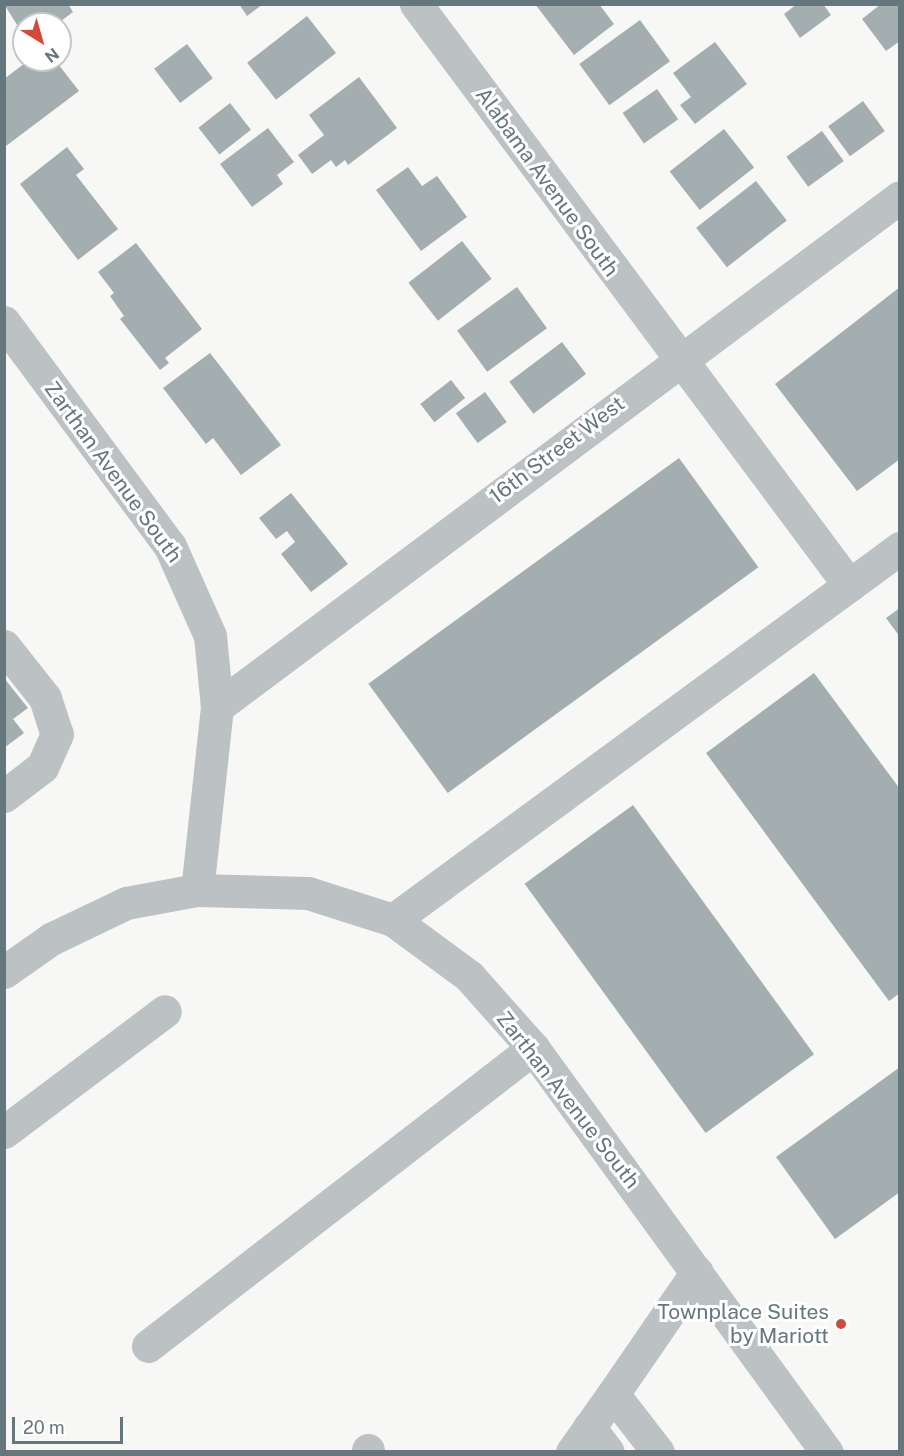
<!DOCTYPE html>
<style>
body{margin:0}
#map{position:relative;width:904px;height:1456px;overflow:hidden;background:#f7f7f5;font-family:"Public Sans",sans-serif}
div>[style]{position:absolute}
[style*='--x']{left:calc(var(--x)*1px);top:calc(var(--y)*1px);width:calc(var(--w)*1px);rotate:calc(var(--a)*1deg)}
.building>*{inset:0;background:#a4aeb1;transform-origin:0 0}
.minor>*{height:33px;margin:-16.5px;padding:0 16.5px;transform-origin:16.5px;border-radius:16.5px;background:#bcc2c4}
.dots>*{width:16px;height:16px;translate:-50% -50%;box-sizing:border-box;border:3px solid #fff;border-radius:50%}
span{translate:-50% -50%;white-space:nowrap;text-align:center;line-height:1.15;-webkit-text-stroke:6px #fff;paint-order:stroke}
.street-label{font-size:21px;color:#65767d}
.poi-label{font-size:21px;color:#65767d}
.right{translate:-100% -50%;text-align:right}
.frame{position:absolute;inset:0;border:6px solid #65767d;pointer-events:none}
.north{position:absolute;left:12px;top:12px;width:60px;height:60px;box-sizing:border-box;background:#fff;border:2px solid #c1c8cb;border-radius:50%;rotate:143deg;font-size:16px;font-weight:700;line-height:24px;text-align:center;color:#65767d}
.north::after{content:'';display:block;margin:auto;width:21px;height:27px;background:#d34a39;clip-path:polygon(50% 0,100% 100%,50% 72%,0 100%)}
.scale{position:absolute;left:12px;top:1417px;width:111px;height:27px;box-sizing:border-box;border:3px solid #65767d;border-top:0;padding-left:8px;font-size:18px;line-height:21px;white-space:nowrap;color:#65767d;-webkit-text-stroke:4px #fff;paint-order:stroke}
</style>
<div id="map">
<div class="building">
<div style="clip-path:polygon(4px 4px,68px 4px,73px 12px,57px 24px,24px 24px,24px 36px)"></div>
<div style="clip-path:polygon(239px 4px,263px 4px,247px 16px)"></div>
<div style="clip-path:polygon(535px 4px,599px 4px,614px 24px,574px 55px)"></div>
<div style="clip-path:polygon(797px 4px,823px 4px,831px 15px,800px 38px,784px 14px)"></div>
<div style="clip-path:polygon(881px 4px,900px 4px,900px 41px,886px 51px,862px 19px)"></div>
<div style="left:307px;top:16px;width:47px;height:76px;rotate:52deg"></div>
<div style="left:640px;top:20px;width:51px;height:75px;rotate:54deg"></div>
<div style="clip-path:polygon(715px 42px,747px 84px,695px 124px,680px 105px,691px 97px,673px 73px)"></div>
<div style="left:187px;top:44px;width:43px;height:41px;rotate:53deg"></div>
<div style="clip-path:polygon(29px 60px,55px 60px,79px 91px,6px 146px,4px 79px)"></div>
<div style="clip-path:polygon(359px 77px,397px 128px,348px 165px,345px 160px,336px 167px,331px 160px,312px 174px,298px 155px,324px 135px,309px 115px)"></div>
<div style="left:657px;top:89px;width:37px;height:42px;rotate:55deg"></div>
<div style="left:863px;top:101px;width:37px;height:43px;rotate:54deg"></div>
<div style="left:230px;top:103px;width:34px;height:40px;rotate:52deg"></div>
<div style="clip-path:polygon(268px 128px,294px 162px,277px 175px,283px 184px,252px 207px,220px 164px)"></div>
<div style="left:724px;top:129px;width:49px;height:69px;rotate:52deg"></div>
<div style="left:822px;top:131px;width:37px;height:44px;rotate:54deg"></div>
<div style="clip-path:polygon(67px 147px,84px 169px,76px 175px,118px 229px,78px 260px,20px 184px)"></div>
<div style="clip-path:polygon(408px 167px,422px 186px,437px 176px,467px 217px,421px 251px,376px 190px)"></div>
<div style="left:756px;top:181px;width:50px;height:76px;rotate:52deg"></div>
<div style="left:462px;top:241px;width:48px;height:68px;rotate:52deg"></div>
<div style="clip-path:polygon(136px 243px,202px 329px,165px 358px,169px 363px,160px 370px,120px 319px,124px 316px,110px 296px,114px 293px,98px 272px)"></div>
<div style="left:517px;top:287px;width:51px;height:74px;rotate:54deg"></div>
<div style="clip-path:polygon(900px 287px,900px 459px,857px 491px,775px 384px)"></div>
<div style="left:562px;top:342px;width:40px;height:66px;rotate:53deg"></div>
<div style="clip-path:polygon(210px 353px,281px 445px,241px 475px,213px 438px,206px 444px,163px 388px)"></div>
<div style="left:451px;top:380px;width:23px;height:39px;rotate:52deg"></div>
<div style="left:485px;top:392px;width:37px;height:36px;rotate:54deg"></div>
<div style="left:679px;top:458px;width:135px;height:384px;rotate:54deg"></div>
<div style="clip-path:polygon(291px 493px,348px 564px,311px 592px,281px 554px,295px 542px,287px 531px,276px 539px,259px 518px)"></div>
<div style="clip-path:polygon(900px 608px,900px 637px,886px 618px)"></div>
<div style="clip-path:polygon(814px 673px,900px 789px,900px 993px,889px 1001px,706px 753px)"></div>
<div style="clip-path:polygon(4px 678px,28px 708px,13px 719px,24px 733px,4px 748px)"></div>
<div style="left:633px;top:805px;width:308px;height:134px;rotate:54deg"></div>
<div style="clip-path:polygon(900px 1067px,900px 1192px,835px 1239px,776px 1157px)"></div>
</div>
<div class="minor">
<div style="--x:416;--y:4;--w:725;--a:53.3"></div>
<div style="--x:4;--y:322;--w:279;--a:53.5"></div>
<div style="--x:170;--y:546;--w:98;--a:66"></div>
<div style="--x:210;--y:636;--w:71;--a:84.4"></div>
<div style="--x:217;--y:707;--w:184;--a:96.2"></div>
<div style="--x:4;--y:646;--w:66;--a:51.7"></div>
<div style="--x:45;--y:698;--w:38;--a:72"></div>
<div style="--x:57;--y:734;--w:36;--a:114"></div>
<div style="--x:42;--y:767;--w:48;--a:142.7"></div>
<div style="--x:217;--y:707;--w:852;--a:-36.75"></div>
<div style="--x:393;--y:920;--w:629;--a:-36.27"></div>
<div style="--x:4;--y:972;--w:57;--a:-35.1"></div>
<div style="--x:51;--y:939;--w:83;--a:-25.6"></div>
<div style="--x:126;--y:903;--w:72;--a:-10.4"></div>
<div style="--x:197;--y:890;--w:111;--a:1.5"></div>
<div style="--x:308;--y:893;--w:89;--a:17.6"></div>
<div style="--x:393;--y:920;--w:94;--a:36.4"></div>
<div style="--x:469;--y:976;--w:96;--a:48.4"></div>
<div style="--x:533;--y:1048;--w:500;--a:54"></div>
<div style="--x:4;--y:1132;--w:201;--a:-36.9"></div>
<div style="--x:148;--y:1346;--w:487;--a:-37.7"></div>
<div style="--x:589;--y:1427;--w:31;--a:53"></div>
<div style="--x:368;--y:1452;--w:2;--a:-90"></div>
<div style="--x:572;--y:1452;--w:71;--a:-54.7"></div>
<div style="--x:658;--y:1452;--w:73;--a:-127.8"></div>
<div style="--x:613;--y:1394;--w:148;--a:-55.5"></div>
</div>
<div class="dots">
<div style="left:841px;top:1324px;background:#d34a39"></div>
</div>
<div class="street-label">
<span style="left:547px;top:182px;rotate:54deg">Alabama Avenue South</span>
<span style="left:557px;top:450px;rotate:-37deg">16th Street West</span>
<span style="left:113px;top:472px;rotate:54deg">Zarthan Avenue South</span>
<span style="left:568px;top:1100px;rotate:52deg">Zarthan Avenue South</span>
</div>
<div class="poi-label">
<span class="right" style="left:829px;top:1324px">Townplace Suites<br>by Mariott</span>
</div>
<div class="frame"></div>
<div class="north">N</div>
<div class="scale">20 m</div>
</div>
